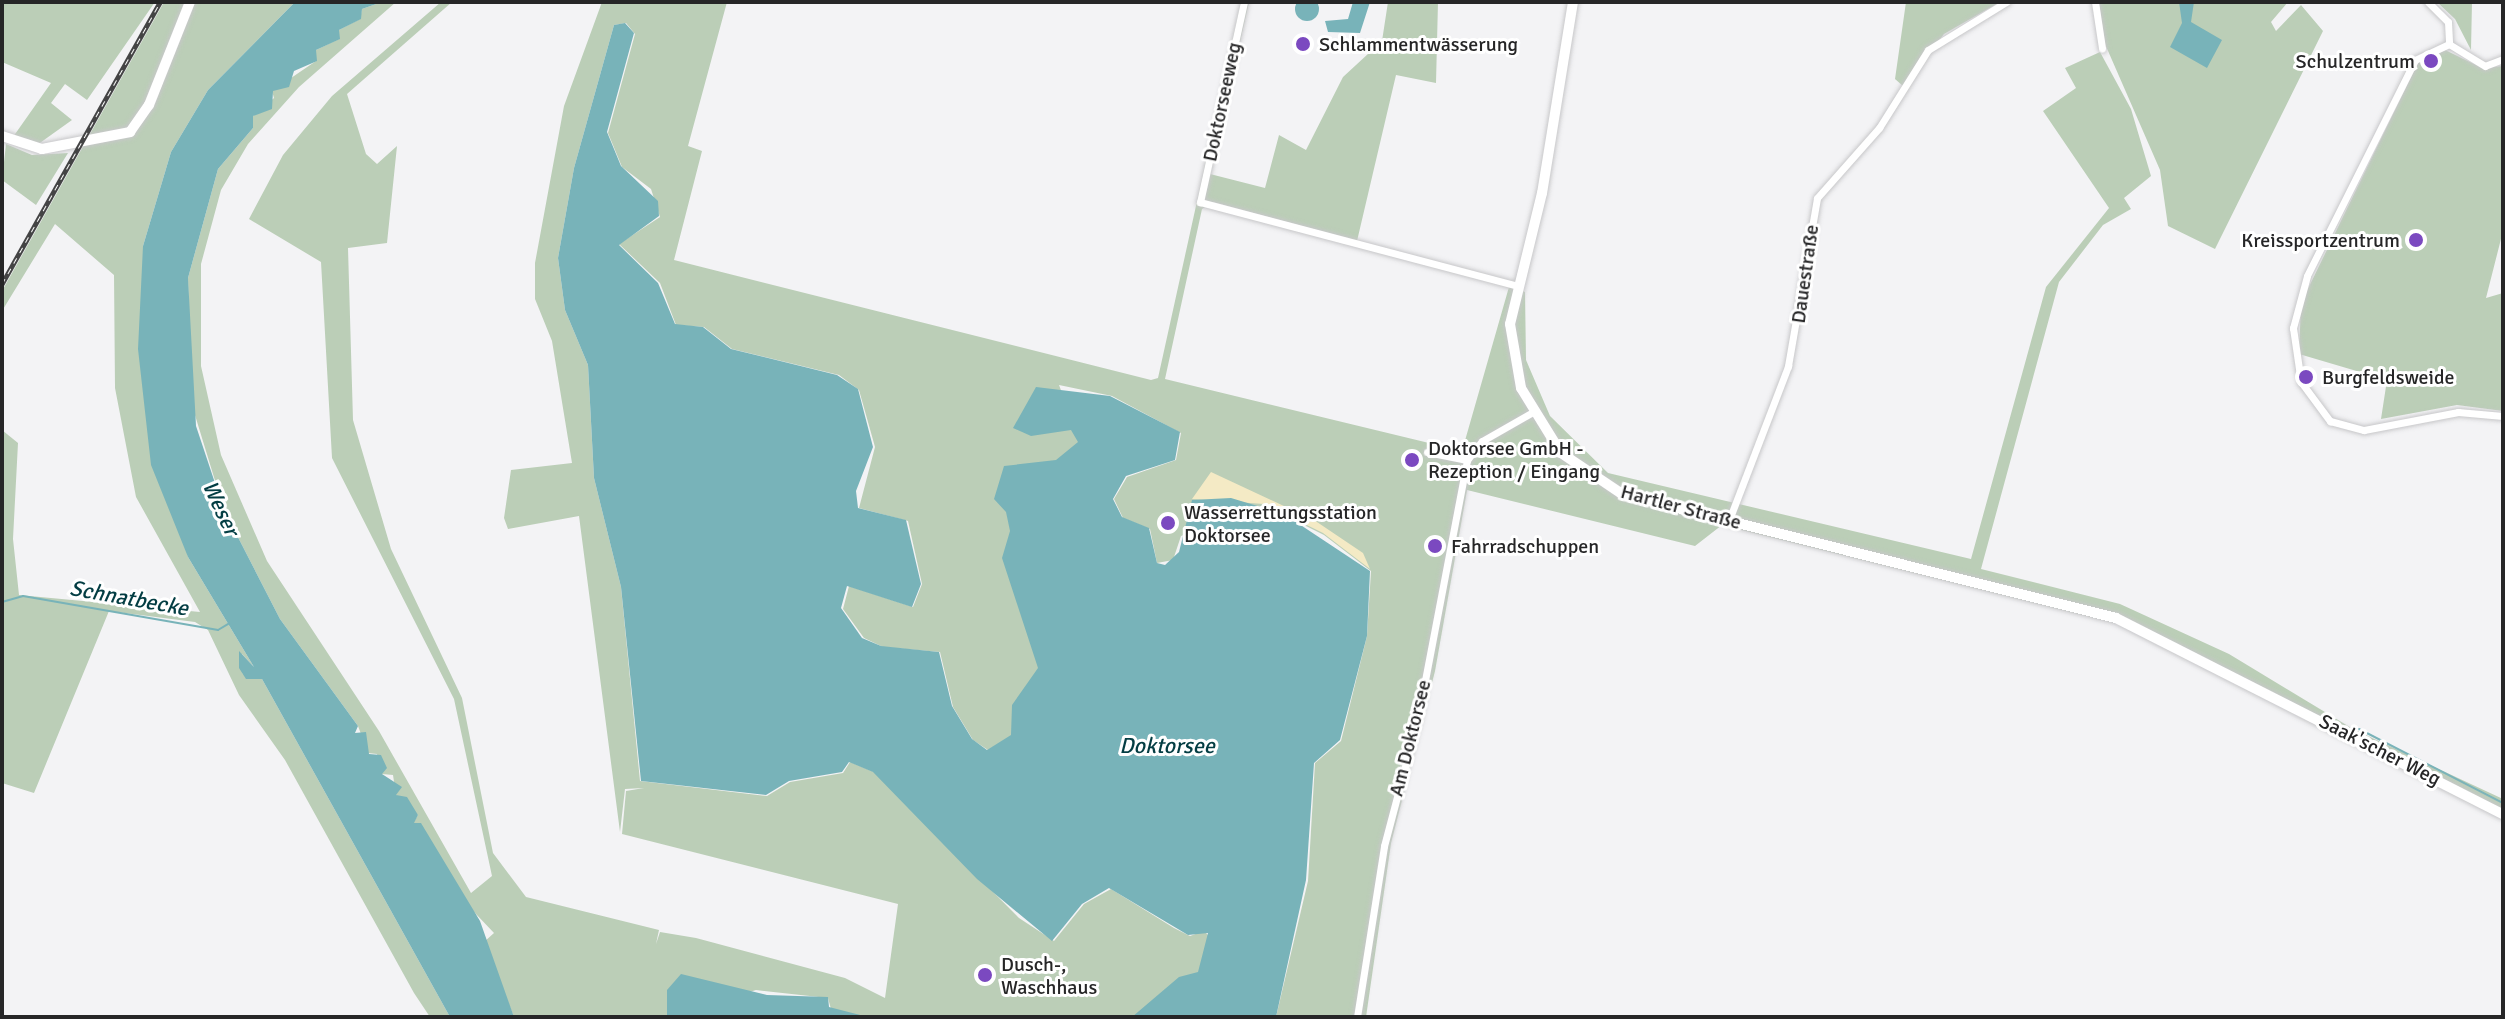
<!DOCTYPE html>
<meta charset="utf-8">
<style>
body{margin:0}
#map{position:relative;width:2505px;height:1019px;overflow:hidden;background:#f3f3f5;font-family:Signika,sans-serif}
div>[style]{position:absolute}
[style*='--x']{left:calc(var(--x)*1px);top:calc(var(--y)*1px);width:calc(var(--w)*1px);rotate:calc(var(--a)*1deg)}
.green>*{inset:0;background:#bbceb7}
.sand>*{inset:0;background:#f4eac5}
.water>*{inset:0;background:#78b3b9}
.round{border-radius:50%}
.stream>*{height:2px;margin:-1px;padding:0 1px;transform-origin:1px;border-radius:1px;background:#78b3b9}
.roads{filter:drop-shadow(0 0 2px #c7c7c9) drop-shadow(0 0 2px #c7c7c9)}
.minor>*{height:7px;margin:-3.5px;padding:0 3.5px;transform-origin:3.5px;border-radius:3.5px;background:#fff}
.secondary>*{height:10px;margin:-5px;padding:0 5px;transform-origin:5px;border-radius:5px;background:#fff}
.rail>*{height:5px;margin-top:-2.5px;transform-origin:0;background:repeating-linear-gradient(90deg,#fff 0 6px,#444445 0 12px);box-sizing:border-box;border-block:2px solid #444445}
.dots>*{width:22px;height:22px;translate:-50% -50%;box-sizing:border-box;border:4px solid #fff;border-radius:50%}
span{translate:-50% -50%;white-space:nowrap;text-align:center;line-height:1.15;-webkit-text-stroke:6px #fff;paint-order:stroke}
.poi-label{font-size:20px;color:#262627}
.left{translate:0 -50%;text-align:left}
.right{translate:-100% -50%;text-align:right}
.street-label{font-size:20px;color:#262627}
.water-label{font-size:22px;color:#033d43;font-style:italic}
.frame{position:absolute;inset:0;border:4px solid #262627;pointer-events:none}
</style>
<div id="map">
<div class="green">
<div style="clip-path:polygon(2px 2px,155px 2px,87px 100px,65px 84px,51px 103px,72px 120px,37px 145px,13px 137px,51px 83px,2px 62px)"></div>
<div style="clip-path:polygon(164px 2px,295px 2px,208px 90px,171px 152px,143px 246px,188px 557px,254px 667px,242px 654px,242px 673px,262px 679px,450px 1017px,430px 1017px,414px 993px,285px 760px,239px 695px,208px 630px,195px 622px,109px 611px,34px 793px,2px 783px,2px 430px,18px 443px,13px 539px,19px 595px,200px 612px,136px 497px,115px 388px,114px 275px,55px 224px,2px 311px,2px 291px)"></div>
<div style="clip-path:polygon(382px 2px,396px 2px,299px 87px,248px 144px,221px 190px,201px 264px,201px 366px,221px 455px,267px 561px,379px 731px,471px 893px,492px 876px,454px 699px,332px 458px,321px 262px,249px 219px,283px 155px,332px 96px,441px 2px,452px 2px,347px 94px,366px 154px,377px 164px,397px 146px,387px 243px,348px 248px,353px 420px,391px 549px,462px 698px,493px 853px,526px 897px,659px 930px,656px 944px,660px 932px,696px 938px,845px 978px,885px 998px,898px 904px,622px 834px,626px 791px,644px 788px,625px 789px,620px 832px,579px 516px,508px 529px,504px 518px,511px 470px,572px 463px,552px 341px,535px 299px,535px 263px,564px 106px,602px 2px,727px 2px,688px 146px,702px 151px,674px 260px,1151px 380px,1158px 378px,1241px 2px,1249px 2px,1210px 174px,1265px 188px,1279px 135px,1306px 150px,1343px 77px,1382px 41px,1388px 2px,1438px 2px,1436px 83px,1396px 75px,1357px 241px,1213px 202px,1202px 209px,1165px 379px,1462px 451px,1509px 287px,1525px 292px,1526px 360px,1550px 416px,1608px 473px,1971px 559px,2046px 287px,2109px 208px,2043px 111px,2076px 88px,2065px 68px,2100px 52px,2131px 109px,2151px 176px,2124px 198px,2131px 209px,2103px 225px,2059px 282px,1981px 569px,2120px 604px,2229px 654px,2353px 729px,2503px 799px,2503px 819px,2123px 625px,1722px 525px,1695px 546px,1467px 490px,1435px 671px,1391px 843px,1366px 1017px,1276px 1017px,1308px 881px,1315px 763px,1341px 741px,1367px 636px,1371px 571px,1324px 535px,1266px 506px,1181px 536px,1173px 560px,1157px 563px,1150px 529px,1123px 518px,1114px 499px,1127px 477px,1176px 460px,1181px 433px,1112px 396px,1059px 385px,1081px 443px,1007px 513px,1039px 669px,1013px 735px,988px 750px,973px 740px,953px 707px,940px 652px,883px 647px,864px 638px,843px 609px,849px 586px,913px 607px,922px 584px,908px 521px,859px 508px,875px 447px,859px 390px,839px 375px,732px 349px,704px 327px,676px 325px,660px 283px,619px 244px,660px 217px,651px 189px,622px 167px,608px 133px,635px 34px,626px 23px,614px 25px,574px 168px,558px 258px,565px 310px,588px 365px,594px 478px,621px 587px,640px 781px,767px 796px,790px 782px,843px 773px,850px 762px,874px 772px,1019px 918px,1054px 941px,1084px 904px,1111px 889px,1174px 928px,1190px 936px,1204px 931px,1213px 940px,1199px 973px,1134px 1017px,850px 1017px,831px 1009px,828px 998px,756px 990px,667px 1017px,514px 1017px,484px 942px,494px 933px,457px 894px,421px 824px,413px 823px,418px 815px,396px 795px,393px 775px,382px 774px,377px 754px,368px 753px,358px 726px,280px 619px,224px 510px,191px 402px,188px 278px,218px 169px,253px 128px,253px 116px,274px 98px,272px 91px,316px 61px,316px 50px,339px 39px,339px 30px,360px 19px,362px 9px)"></div>
<div style="clip-path:polygon(1906px 2px,2000px 2px,1944px 34px,1903px 86px,1895px 79px)"></div>
<div style="clip-path:polygon(2099px 2px,2288px 2px,2271px 22px,2276px 31px,2301px 5px,2323px 31px,2215px 249px,2168px 226px,2160px 170px,2105px 44px)"></div>
<div style="clip-path:polygon(2437px 2px,2472px 2px,2471px 50px,2455px 19px)"></div>
<div style="clip-path:polygon(2441px 48px,2482px 68px,2503px 66px,2503px 231px,2486px 298px,2503px 293px,2503px 411px,2457px 405px,2381px 419px,2387px 380px,2299px 354px,2301px 303px,2418px 63px)"></div>
<div style="clip-path:polygon(6px 144px,32px 155px,68px 153px,36px 205px,2px 180px)"></div>
</div>
<div class="sand">
<div style="clip-path:polygon(1211px 472px,1314px 520px,1363px 553px,1370px 569px,1323px 533px,1264px 504px,1192px 499px)"></div>
</div>
<div class="water">
<div class="round" style="left:1295px;top:-3px;width:24px;height:24px"></div>
<div style="clip-path:polygon(295px 2px,382px 2px,362px 9px,361px 19px,339px 30px,340px 39px,316px 50px,317px 61px,294px 71px,289px 87px,273px 91px,272px 109px,253px 116px,253px 128px,218px 169px,188px 278px,196px 426px,224px 510px,280px 619px,358px 726px,355px 733px,366px 732px,369px 754px,381px 755px,387px 768px,382px 774px,402px 787px,396px 795px,407px 797px,418px 815px,414px 823px,421px 823px,480px 921px,514px 1017px,450px 1017px,262px 679px,246px 679px,239px 668px,239px 651px,254px 667px,188px 557px,151px 465px,138px 349px,143px 246px,171px 152px,208px 90px)"></div>
<div style="clip-path:polygon(1353px 2px,1370px 2px,1360px 33px,1328px 32px,1325px 21px,1348px 19px)"></div>
<div style="clip-path:polygon(2179px 2px,2194px 2px,2191px 22px,2222px 40px,2207px 68px,2170px 47px,2182px 23px)"></div>
<div style="clip-path:polygon(625px 23px,634px 33px,607px 132px,621px 166px,658px 201px,659px 216px,619px 245px,658px 283px,675px 324px,703px 327px,731px 349px,837px 375px,858px 389px,873px 447px,856px 491px,858px 508px,906px 520px,921px 584px,912px 607px,847px 586px,841px 608px,862px 638px,881px 646px,939px 652px,952px 706px,972px 739px,987px 750px,1011px 735px,1012px 705px,1038px 668px,1002px 558px,1010px 531px,1006px 512px,994px 499px,1004px 466px,1056px 460px,1078px 442px,1071px 430px,1031px 436px,1013px 428px,1036px 387px,1110px 396px,1180px 432px,1175px 460px,1126px 476px,1113px 499px,1122px 517px,1149px 528px,1157px 563px,1165px 565px,1179px 552px,1192px 500px,1231px 498px,1284px 514px,1370px 571px,1367px 636px,1340px 740px,1314px 763px,1306px 880px,1276px 1017px,1132px 1017px,1179px 977px,1198px 972px,1208px 933px,1188px 935px,1109px 888px,1082px 904px,1052px 941px,977px 879px,873px 772px,849px 762px,842px 772px,789px 781px,766px 795px,641px 781px,621px 587px,594px 478px,588px 365px,565px 310px,558px 258px,574px 168px,614px 25px)"></div>
<div style="clip-path:polygon(681px 974px,767px 995px,828px 997px,829px 1007px,868px 1017px,667px 1017px,667px 990px)"></div>
</div>
<div class="stream">
<div style="--x:2;--y:602;--w:22;--a:-16"></div>
<div style="--x:23;--y:596;--w:198;--a:9.9"></div>
<div style="--x:218;--y:630;--w:12;--a:-31"></div>
<div style="--x:2359;--y:729;--w:162;--a:27.2"></div>
</div>
<div class="roads">
<div class="minor">
<div style="--x:1244;--y:2;--w:205;--a:102.4"></div>
<div style="--x:1200;--y:202;--w:329;--a:14.8"></div>
<div style="--x:2095;--y:2;--w:47;--a:81.3"></div>
<div style="--x:2428;--y:2;--w:28;--a:45"></div>
<div style="--x:2448;--y:22;--w:22;--a:87"></div>
<div style="--x:2503;--y:59;--w:19;--a:159"></div>
<div style="--x:2485;--y:66;--w:42;--a:-148.6"></div>
<div style="--x:2449;--y:44;--w:38;--a:155"></div>
<div style="--x:2415;--y:60;--w:241;--a:116.6"></div>
<div style="--x:2307;--y:276;--w:54;--a:105.1"></div>
<div style="--x:2293;--y:328;--w:55;--a:81.6"></div>
<div style="--x:2301;--y:382;--w:49;--a:53.4"></div>
<div style="--x:2330;--y:421;--w:35;--a:15"></div>
<div style="--x:2364;--y:430;--w:96;--a:-10.8"></div>
<div style="--x:2458;--y:412;--w:45;--a:5.1"></div>
<div style="--x:1427;--y:452;--w:41;--a:11.3"></div>
<div style="--x:1729;--y:520;--w:165;--a:-69"></div>
<div style="--x:1788;--y:366;--w:170;--a:-80.2"></div>
<div style="--x:1817;--y:198;--w:94;--a:-48.5"></div>
<div style="--x:1879;--y:128;--w:92;--a:-57.9"></div>
<div style="--x:1928;--y:50;--w:92;--a:-31.6"></div>
<div style="--x:1357;--y:1017;--w:173;--a:-81"></div>
<div style="--x:1384;--y:846;--w:133;--a:-75.2"></div>
<div style="--x:1418;--y:717;--w:262;--a:-79.2"></div>
<div style="--x:1467;--y:460;--w:24;--a:-52"></div>
<div style="--x:1482;--y:441;--w:56;--a:-29.7"></div>
</div>
<div class="secondary">
<div style="--x:1573;--y:2;--w:193;--a:99.2"></div>
<div style="--x:1542;--y:193;--w:135;--a:103.7"></div>
<div style="--x:1510;--y:324;--w:65;--a:80.2"></div>
<div style="--x:1521;--y:388;--w:76;--a:58.4"></div>
<div style="--x:1561;--y:453;--w:73;--a:33.9"></div>
<div style="--x:1622;--y:494;--w:509;--a:14.09"></div>
<div style="--x:2116;--y:618;--w:434;--a:26.9"></div>
<div style="--x:2;--y:136;--w:42;--a:18"></div>
<div style="--x:42;--y:149;--w:90;--a:-10.9"></div>
<div style="--x:130;--y:132;--w:33;--a:-55"></div>
<div style="--x:149;--y:105;--w:111;--a:-68.3"></div>
</div>
</div>
<div class="rail">
<div style="--x:2;--y:284;--w:323;--a:-60.7"></div>
</div>
<div class="dots">
<div style="left:1303px;top:44px;background:#7b49c0"></div>
<div style="left:2431px;top:61px;background:#7b49c0"></div>
<div style="left:2416px;top:240px;background:#7b49c0"></div>
<div style="left:2306px;top:377px;background:#7b49c0"></div>
<div style="left:1412px;top:460px;background:#7b49c0"></div>
<div style="left:1168px;top:523px;background:#7b49c0"></div>
<div style="left:1435px;top:546px;background:#7b49c0"></div>
<div style="left:985px;top:975px;background:#7b49c0"></div>
</div>
<div class="poi-label">
<span class="left" style="left:1319px;top:44px">Schlammentwässerung</span>
<span class="right" style="left:2415px;top:61px">Schulzentrum</span>
<span class="right" style="left:2400px;top:240px">Kreissportzentrum</span>
<span class="left" style="left:2322px;top:377px">Burgfeldsweide</span>
<span class="left" style="left:1428px;top:460px">Doktorsee GmbH -<br>Rezeption / Eingang</span>
<span class="left" style="left:1184px;top:524px">Wasserrettungsstation<br>Doktorsee</span>
<span class="left" style="left:1451px;top:546px">Fahrradschuppen</span>
<span class="left" style="left:1001px;top:976px">Dusch-,<br>Waschhaus</span>
</div>
<div class="street-label">
<span style="left:1222px;top:102px;rotate:-78deg">Doktorseeweg</span>
<span style="left:1805px;top:274px;rotate:-82deg">Dauestraße</span>
<span style="left:1681px;top:507px;rotate:15deg">Hartler Straße</span>
<span style="left:1410px;top:738px;rotate:-76deg">Am Doktorsee</span>
<span style="left:2380px;top:750px;rotate:27deg">Saak'scher Weg</span>
</div>
<div class="water-label">
<span style="left:221px;top:508px;rotate:65deg">Weser</span>
<span style="left:129px;top:598px;rotate:10deg">Schnatbecke</span>
<span style="left:1167px;top:746px">Doktorsee</span>
</div>
<div class="frame"></div>
</div>
